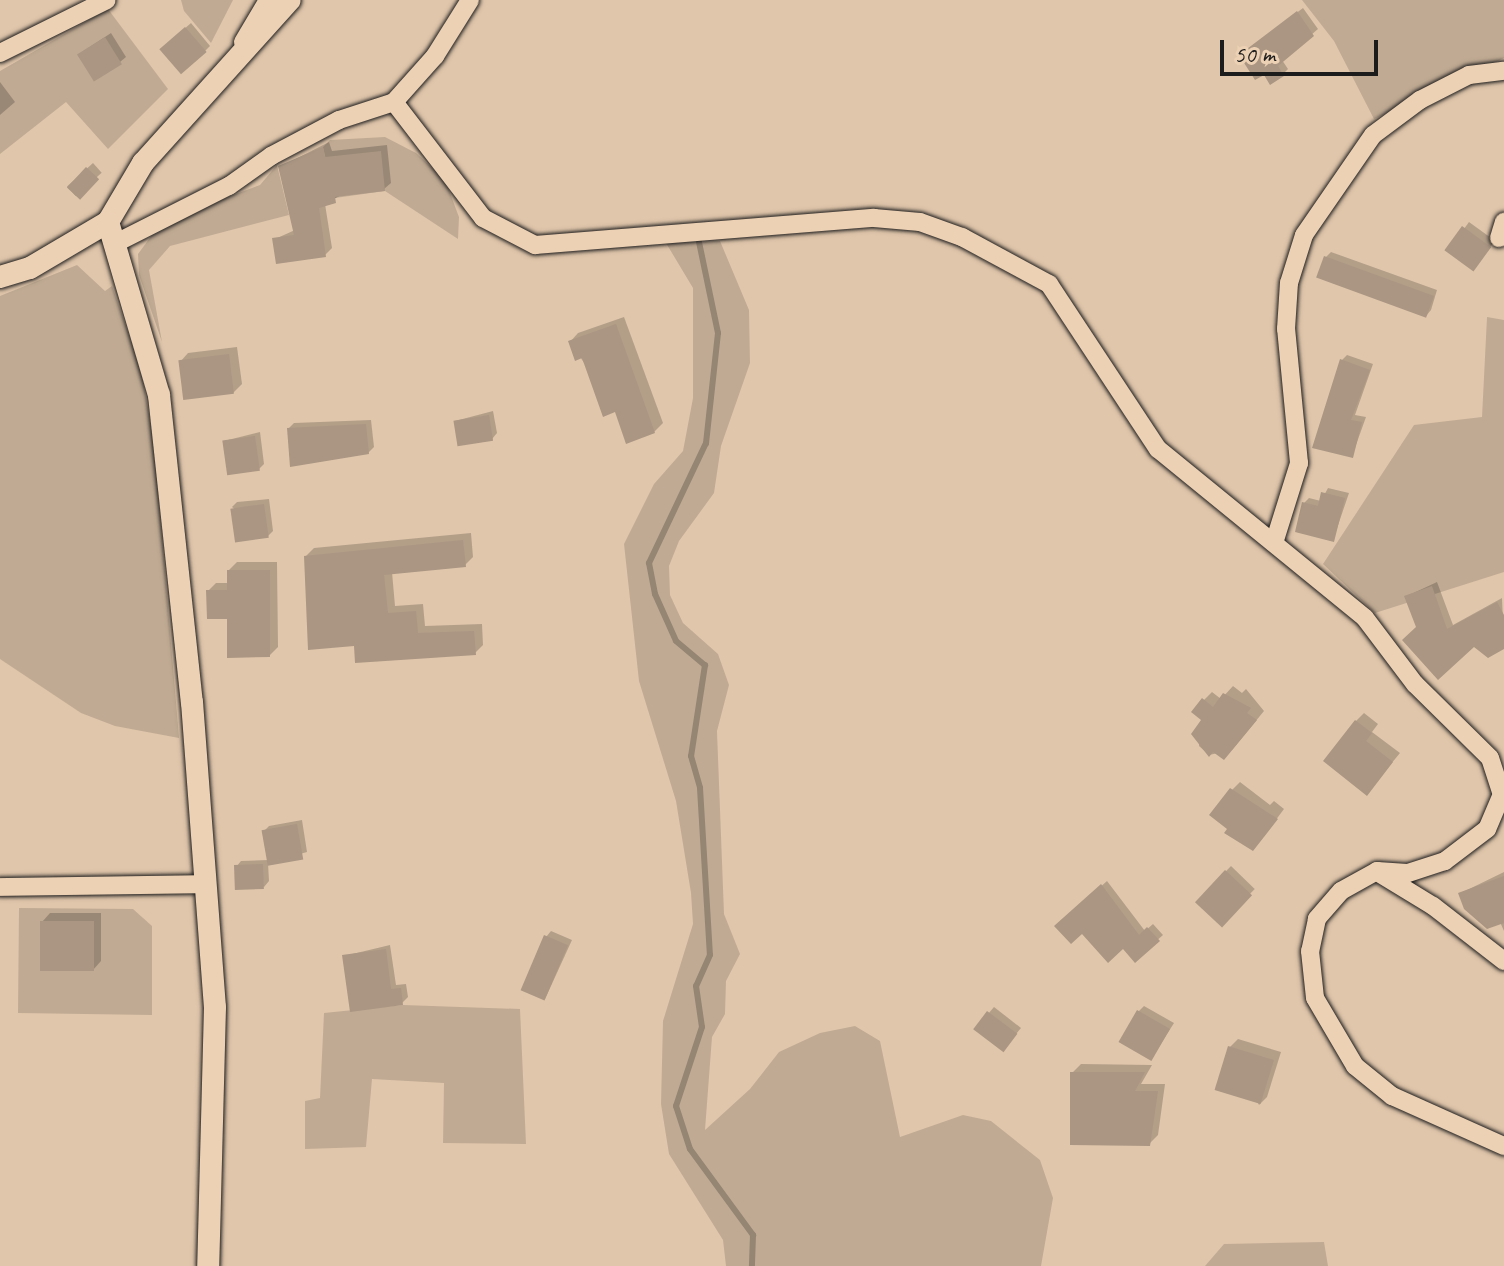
<!DOCTYPE html>
<style>
body{margin:0}
#map{position:relative;width:1504px;height:1266px;overflow:hidden;background:#e0c6ab;font-family:Caveat,sans-serif}
div>[style]{position:absolute}
[style*='--x']{left:calc(var(--x)*1px);top:calc(var(--y)*1px);width:calc(var(--w)*1px);rotate:calc(var(--a)*1deg)}
.green>*{inset:0;background:#c0aa93}
.shadow>*{inset:0;background:#0003;transform-origin:0 0}
.stream>*{height:6px;margin:-3px;padding:0 3px;transform-origin:3px;border-radius:3px;background:#958573}
.building>*{inset:0;background:#aa9683;transform-origin:0 0}
.roads{filter:drop-shadow(0 0 2px #1c1c1c) drop-shadow(0 0 2px #1c1c1c)}
.minor>*{height:18px;margin:-9px;padding:0 9px;transform-origin:9px;border-radius:9px;background:#edd1b4}
.tertiary>*{height:22px;margin:-11px;padding:0 11px;transform-origin:11px;border-radius:11px;background:#edd1b4}
span{translate:-50% -50%;white-space:nowrap;text-align:center;line-height:1.15;-webkit-text-stroke:6px #edd1b4;paint-order:stroke}
.scale{position:absolute;left:1220px;top:40px;width:158px;height:36px;box-sizing:border-box;border:4px solid #1c1c1c;border-top:0;padding-left:10px;font-size:24px;line-height:28px;white-space:nowrap;color:#1c1c1c;-webkit-text-stroke:6px #edd1b4;paint-order:stroke}
</style>
<div id="map">
<div class="green">
<div style="clip-path:polygon(181px 0,233px 0,211px 43px,184px 11px)"></div>
<div style="clip-path:polygon(1302px 0,1504px 0,1504px 58px,1374px 119px,1334px 41px)"></div>
<div style="clip-path:polygon(108px 9px,168px 89px,108px 149px,66px 102px,0 154px,0 71px)"></div>
<div style="clip-path:polygon(385px 137px,416px 153px,445px 180px,459px 217px,458px 239px,385px 191px,335px 198px,323px 147px,330px 140px)"></div>
<div style="clip-path:polygon(277px 165px,289px 215px,170px 246px,149px 270px,162px 342px,139px 275px,138px 254px,152px 235px,202px 207px,260px 185px)"></div>
<div style="clip-path:polygon(720px 241px,749px 310px,750px 363px,721px 446px,714px 493px,679px 541px,669px 566px,670px 595px,683px 623px,718px 654px,729px 685px,717px 731px,724px 914px,740px 954px,726px 981px,725px 1014px,712px 1037px,705px 1130px,750px 1089px,779px 1052px,820px 1033px,855px 1026px,880px 1041px,900px 1137px,963px 1115px,991px 1121px,1040px 1160px,1053px 1198px,1041px 1266px,726px 1266px,723px 1240px,669px 1154px,661px 1104px,663px 1021px,693px 924px,691px 893px,676px 801px,639px 681px,624px 544px,654px 484px,683px 451px,693px 398px,693px 288px,666px 243px)"></div>
<div style="clip-path:polygon(77px 265px,105px 291px,112px 286px,141px 370px,154px 443px,179px 738px,115px 726px,81px 713px,0 659px,0 296px)"></div>
<div style="clip-path:polygon(1487px 317px,1504px 320px,1504px 572px,1375px 613px,1323px 564px,1414px 425px,1482px 417px)"></div>
<div style="clip-path:polygon(19px 908px,133px 909px,152px 926px,152px 1015px,18px 1013px)"></div>
<div style="clip-path:polygon(403px 1005px,520px 1009px,526px 1144px,443px 1143px,444px 1083px,372px 1079px,366px 1147px,305px 1149px,305px 1101px,320px 1098px,324px 1013px)"></div>
<div style="clip-path:polygon(1324px 1242px,1328px 1266px,1205px 1266px,1224px 1244px)"></div>
</div>
<div class="shadow">
<div style="clip-path:polygon(1303px 8px,1318px 29px,1282px 60px,1288px 69px,1283px 74px,1264px 72px,1275px 29px)"></div>
<div style="clip-path:polygon(191px 23px,210px 46px,205px 51px,167px 44px)"></div>
<div style="clip-path:polygon(111px 33px,126px 57px,120px 62px,79px 54px)"></div>
<div style="clip-path:polygon(0 82px,15px 102px,0 115px)"></div>
<div style="clip-path:polygon(329px 142px,332px 151px,387px 145px,391px 183px,384px 189px,343px 194px,325px 204px,332px 248px,325px 255px,275px 239px,295px 230px,280px 167px)"></div>
<div style="left:93px;top:163px;width:13px;height:35px;rotate:48deg"></div>
<div style="left:1469px;top:222px;width:32px;height:34px;rotate:36deg"></div>
<div style="clip-path:polygon(1331px 252px,1437px 290px,1431px 310px,1426px 316px,1326px 257px)"></div>
<div style="clip-path:polygon(624px 317px,663px 423px,654px 432px,616px 410px,570px 342px,578px 333px)"></div>
<div style="clip-path:polygon(237px 347px,242px 384px,233px 393px,180px 362px,188px 353px)"></div>
<div style="clip-path:polygon(1347px 355px,1373px 364px,1355px 415px,1366px 417px,1352px 456px,1342px 360px)"></div>
<div style="clip-path:polygon(493px 411px,497px 433px,492px 439px,455px 421px)"></div>
<div style="clip-path:polygon(371px 420px,374px 447px,368px 453px,289px 428px,294px 423px)"></div>
<div style="clip-path:polygon(260px 432px,264px 464px,259px 469px,224px 441px)"></div>
<div style="clip-path:polygon(1328px 488px,1349px 493px,1333px 540px,1304px 503px,1309px 498px,1321px 501px)"></div>
<div style="clip-path:polygon(269px 499px,273px 531px,268px 536px,232px 507px,237px 502px)"></div>
<div style="clip-path:polygon(471px 533px,473px 557px,465px 565px,392px 572px,395px 606px,423px 604px,425px 626px,482px 624px,483px 645px,475px 653px,356px 644px,306px 556px,314px 548px)"></div>
<div style="clip-path:polygon(237px 562px,277px 562px,278px 647px,270px 655px,208px 591px,216px 583px,229px 583px,229px 570px)"></div>
<div style="clip-path:polygon(1437px 582px,1453px 625px,1502px 598px,1504px 647px,1418px 627px,1407px 596px)"></div>
<div style="clip-path:polygon(1233px 686px,1242px 693px,1246px 689px,1264px 711px,1232px 750px,1209px 755px,1199px 746px,1204px 700px,1212px 692px,1221px 699px)"></div>
<div style="clip-path:polygon(1364px 713px,1378px 724px,1372px 732px,1400px 753px,1367px 793px,1356px 721px)"></div>
<div style="clip-path:polygon(1240px 782px,1270px 805px,1274px 801px,1284px 809px,1261px 840px,1232px 790px)"></div>
<div style="clip-path:polygon(302px 820px,307px 852px,268px 863px,269px 881px,264px 887px,236px 867px,241px 861px,269px 860px,264px 831px,269px 826px)"></div>
<div style="left:1231px;top:866px;width:33px;height:49px;rotate:44deg"></div>
<div style="clip-path:polygon(1504px 872px,1504px 931px,1500px 922px,1461px 893px)"></div>
<div style="clip-path:polygon(1107px 881px,1145px 931px,1153px 924px,1163px 935px,1135px 960px,1123px 946px,1057px 926px)"></div>
<div style="clip-path:polygon(50px 913px,101px 913px,101px 961px,93px 970px,42px 922px)"></div>
<div style="clip-path:polygon(551px 931px,572px 940px,545px 999px,546px 937px)"></div>
<div style="clip-path:polygon(390px 945px,396px 985px,406px 984px,408px 997px,402px 1003px,344px 956px)"></div>
<div style="clip-path:polygon(1144px 1006px,1174px 1023px,1152px 1058px,1139px 1011px)"></div>
<div style="clip-path:polygon(994px 1007px,1021px 1028px,1007px 1045px,975px 1029px)"></div>
<div style="clip-path:polygon(1238px 1039px,1281px 1052px,1267px 1097px,1259px 1105px,1230px 1047px)"></div>
<div style="clip-path:polygon(1081px 1064px,1152px 1065px,1141px 1084px,1165px 1084px,1158px 1135px,1149px 1144px,1072px 1073px)"></div>
</div>
<div class="stream">
<div style="--x:699;--y:242;--w:93;--a:78.2"></div>
<div style="--x:718;--y:333;--w:111;--a:96.2"></div>
<div style="--x:706;--y:443;--w:133;--a:115.4"></div>
<div style="--x:649;--y:563;--w:32;--a:79"></div>
<div style="--x:655;--y:594;--w:51;--a:65.9"></div>
<div style="--x:676;--y:641;--w:38;--a:40"></div>
<div style="--x:705;--y:665;--w:92;--a:98.7"></div>
<div style="--x:691;--y:756;--w:33;--a:74"></div>
<div style="--x:700;--y:788;--w:167;--a:86.6"></div>
<div style="--x:710;--y:955;--w:34;--a:114"></div>
<div style="--x:696;--y:986;--w:41;--a:81.7"></div>
<div style="--x:702;--y:1027;--w:83;--a:108.2"></div>
<div style="--x:676;--y:1106;--w:45;--a:72"></div>
<div style="--x:690;--y:1149;--w:107;--a:53.8"></div>
<div style="--x:753;--y:1235;--w:31;--a:92"></div>
</div>
<div class="building">
<div style="clip-path:polygon(1297px 11px,1314px 36px,1278px 66px,1284px 76px,1270px 85px,1264px 75px,1255px 80px,1239px 55px)"></div>
<div style="left:185px;top:27px;width:33px;height:34px;rotate:49deg"></div>
<div style="left:105px;top:37px;width:32px;height:33px;rotate:58deg"></div>
<div style="clip-path:polygon(323px 147px,325px 157px,381px 151px,385px 191px,335px 197px,336px 203px,319px 208px,326px 257px,276px 264px,272px 238px,294px 235px,278px 166px)"></div>
<div style="left:86px;top:167px;width:18px;height:28px;rotate:43deg"></div>
<div style="left:1462px;top:226px;width:36px;height:30px;rotate:36deg"></div>
<div style="left:1324px;top:256px;width:117px;height:23px;rotate:20deg"></div>
<div style="clip-path:polygon(616px 324px,655px 433px,626px 444px,615px 412px,603px 417px,582px 358px,575px 361px,568px 341px)"></div>
<div style="left:229px;top:354px;width:40px;height:51px;rotate:83deg"></div>
<div style="clip-path:polygon(1340px 359px,1370px 370px,1351px 420px,1362px 422px,1353px 458px,1312px 448px)"></div>
<div style="left:489px;top:415px;width:26px;height:36px;rotate:81deg"></div>
<div style="clip-path:polygon(366px 424px,369px 454px,290px 467px,287px 428px)"></div>
<div style="left:255px;top:436px;width:35px;height:33px;rotate:82deg"></div>
<div style="clip-path:polygon(1321px 492px,1345px 498px,1334px 542px,1295px 532px,1302px 502px,1318px 506px)"></div>
<div style="left:264px;top:504px;width:34px;height:34px;rotate:82deg"></div>
<div style="clip-path:polygon(463px 540px,466px 567px,384px 575px,388px 613px,416px 611px,418px 633px,474px 631px,476px 655px,355px 663px,354px 646px,308px 650px,304px 556px)"></div>
<div style="clip-path:polygon(227px 570px,270px 570px,270px 657px,227px 658px,227px 619px,207px 619px,206px 590px,227px 590px)"></div>
<div style="clip-path:polygon(1432px 586px,1447px 629px,1497px 602px,1504px 615px,1504px 649px,1488px 658px,1474px 647px,1438px 680px,1402px 640px,1416px 627px,1404px 596px)"></div>
<div style="clip-path:polygon(1223px 693px,1251px 708px,1247px 713px,1257px 720px,1224px 760px,1213px 752px,1209px 757px,1191px 734px,1201px 720px,1191px 712px,1202px 698px,1213px 707px)"></div>
<div style="clip-path:polygon(1355px 720px,1372px 733px,1366px 741px,1393px 762px,1367px 796px,1323px 761px)"></div>
<div style="clip-path:polygon(1230px 788px,1278px 819px,1253px 851px,1224px 833px,1227px 829px,1209px 815px)"></div>
<div style="left:297px;top:824px;width:36px;height:36px;rotate:80deg"></div>
<div style="left:263px;top:864px;width:25px;height:29px;rotate:88deg"></div>
<div style="left:1225px;top:870px;width:37px;height:44px;rotate:43deg"></div>
<div style="clip-path:polygon(1504px 876px,1504px 923px,1487px 929px,1464px 909px,1458px 893px)"></div>
<div style="clip-path:polygon(1101px 884px,1139px 935px,1147px 927px,1160px 941px,1135px 963px,1123px 949px,1108px 963px,1082px 934px,1071px 944px,1054px 926px)"></div>
<div style="left:40px;top:921px;width:54px;height:50px"></div>
<div style="left:544px;top:935px;width:26px;height:60px;rotate:23deg"></div>
<div style="clip-path:polygon(386px 949px,391px 989px,401px 988px,403px 1005px,350px 1012px,342px 955px)"></div>
<div style="left:1137px;top:1010px;width:38px;height:37px;rotate:30deg"></div>
<div style="left:987px;top:1011px;width:38px;height:23px;rotate:37deg"></div>
<div style="left:1228px;top:1046px;width:48px;height:46px;rotate:17deg"></div>
<div style="clip-path:polygon(1070px 1072px,1145px 1072px,1135px 1091px,1158px 1091px,1150px 1146px,1070px 1145px)"></div>
</div>
<div class="roads">
<div class="minor">
<div style="--x:243;--y:42;--w:49;--a:-59.2"></div>
<div style="--x:0;--y:53;--w:119;--a:-26.4"></div>
<div style="--x:394;--y:102;--w:146;--a:52.5"></div>
<div style="--x:483;--y:218;--w:59;--a:27.4"></div>
<div style="--x:535;--y:245;--w:340;--a:-4.6"></div>
<div style="--x:874;--y:218;--w:46;--a:5"></div>
<div style="--x:920;--y:222;--w:45;--a:19.7"></div>
<div style="--x:962;--y:237;--w:99;--a:28.4"></div>
<div style="--x:1049;--y:284;--w:198;--a:56.6"></div>
<div style="--x:1158;--y:449;--w:267;--a:39.2"></div>
<div style="--x:1365;--y:618;--w:83;--a:52.9"></div>
<div style="--x:1415;--y:684;--w:105;--a:44.6"></div>
<div style="--x:1490;--y:758;--w:38;--a:72"></div>
<div style="--x:1502;--y:794;--w:38;--a:113"></div>
<div style="--x:1487;--y:829;--w:53;--a:142.7"></div>
<div style="--x:1445;--y:861;--w:40;--a:162"></div>
<div style="--x:1407;--y:873;--w:30;--a:-176"></div>
<div style="--x:1377;--y:871;--w:41;--a:150.9"></div>
<div style="--x:1341;--y:891;--w:37;--a:131"></div>
<div style="--x:1317;--y:919;--w:33;--a:102"></div>
<div style="--x:1310;--y:951;--w:47;--a:83.9"></div>
<div style="--x:1315;--y:998;--w:79;--a:59.5"></div>
<div style="--x:1355;--y:1066;--w:48;--a:39"></div>
<div style="--x:1392;--y:1096;--w:123;--a:24.1"></div>
<div style="--x:1499;--y:238;--w:17;--a:-73"></div>
<div style="--x:114;--y:244;--w:129;--a:-26.8"></div>
<div style="--x:229;--y:186;--w:52;--a:-35.5"></div>
<div style="--x:271;--y:156;--w:77;--a:-27.9"></div>
<div style="--x:339;--y:120;--w:58;--a:-18.1"></div>
<div style="--x:394;--y:102;--w:62;--a:-48.3"></div>
<div style="--x:435;--y:56;--w:66;--a:-58"></div>
<div style="--x:1274;--y:543;--w:84;--a:-72.6"></div>
<div style="--x:1299;--y:463;--w:135;--a:-95.5"></div>
<div style="--x:1286;--y:329;--w:46;--a:-86.3"></div>
<div style="--x:1289;--y:283;--w:50;--a:-72.6"></div>
<div style="--x:1304;--y:235;--w:121;--a:-55.4"></div>
<div style="--x:1373;--y:135;--w:59;--a:-36.7"></div>
<div style="--x:1420;--y:100;--w:55;--a:-27"></div>
<div style="--x:1469;--y:75;--w:35;--a:-7"></div>
<div style="--x:1379;--y:873;--w:63;--a:31.4"></div>
<div style="--x:1433;--y:906;--w:90;--a:37.8"></div>
<div style="--x:0;--y:887;--w:207;--a:-0.8"></div>
</div>
<div class="tertiary">
<div style="--x:108;--y:222;--w:69;--a:-59.3"></div>
<div style="--x:143;--y:163;--w:219;--a:-48"></div>
<div style="--x:0;--y:277;--w:31;--a:-17"></div>
<div style="--x:30;--y:268;--w:91;--a:-30.5"></div>
<div style="--x:108;--y:222;--w:180;--a:73.6"></div>
<div style="--x:159;--y:395;--w:309;--a:83.9"></div>
<div style="--x:192;--y:702;--w:306;--a:85.7"></div>
<div style="--x:215;--y:1007;--w:259;--a:91.5"></div>
</div>
</div>
<div class="scale">50 m</div>
</div>
